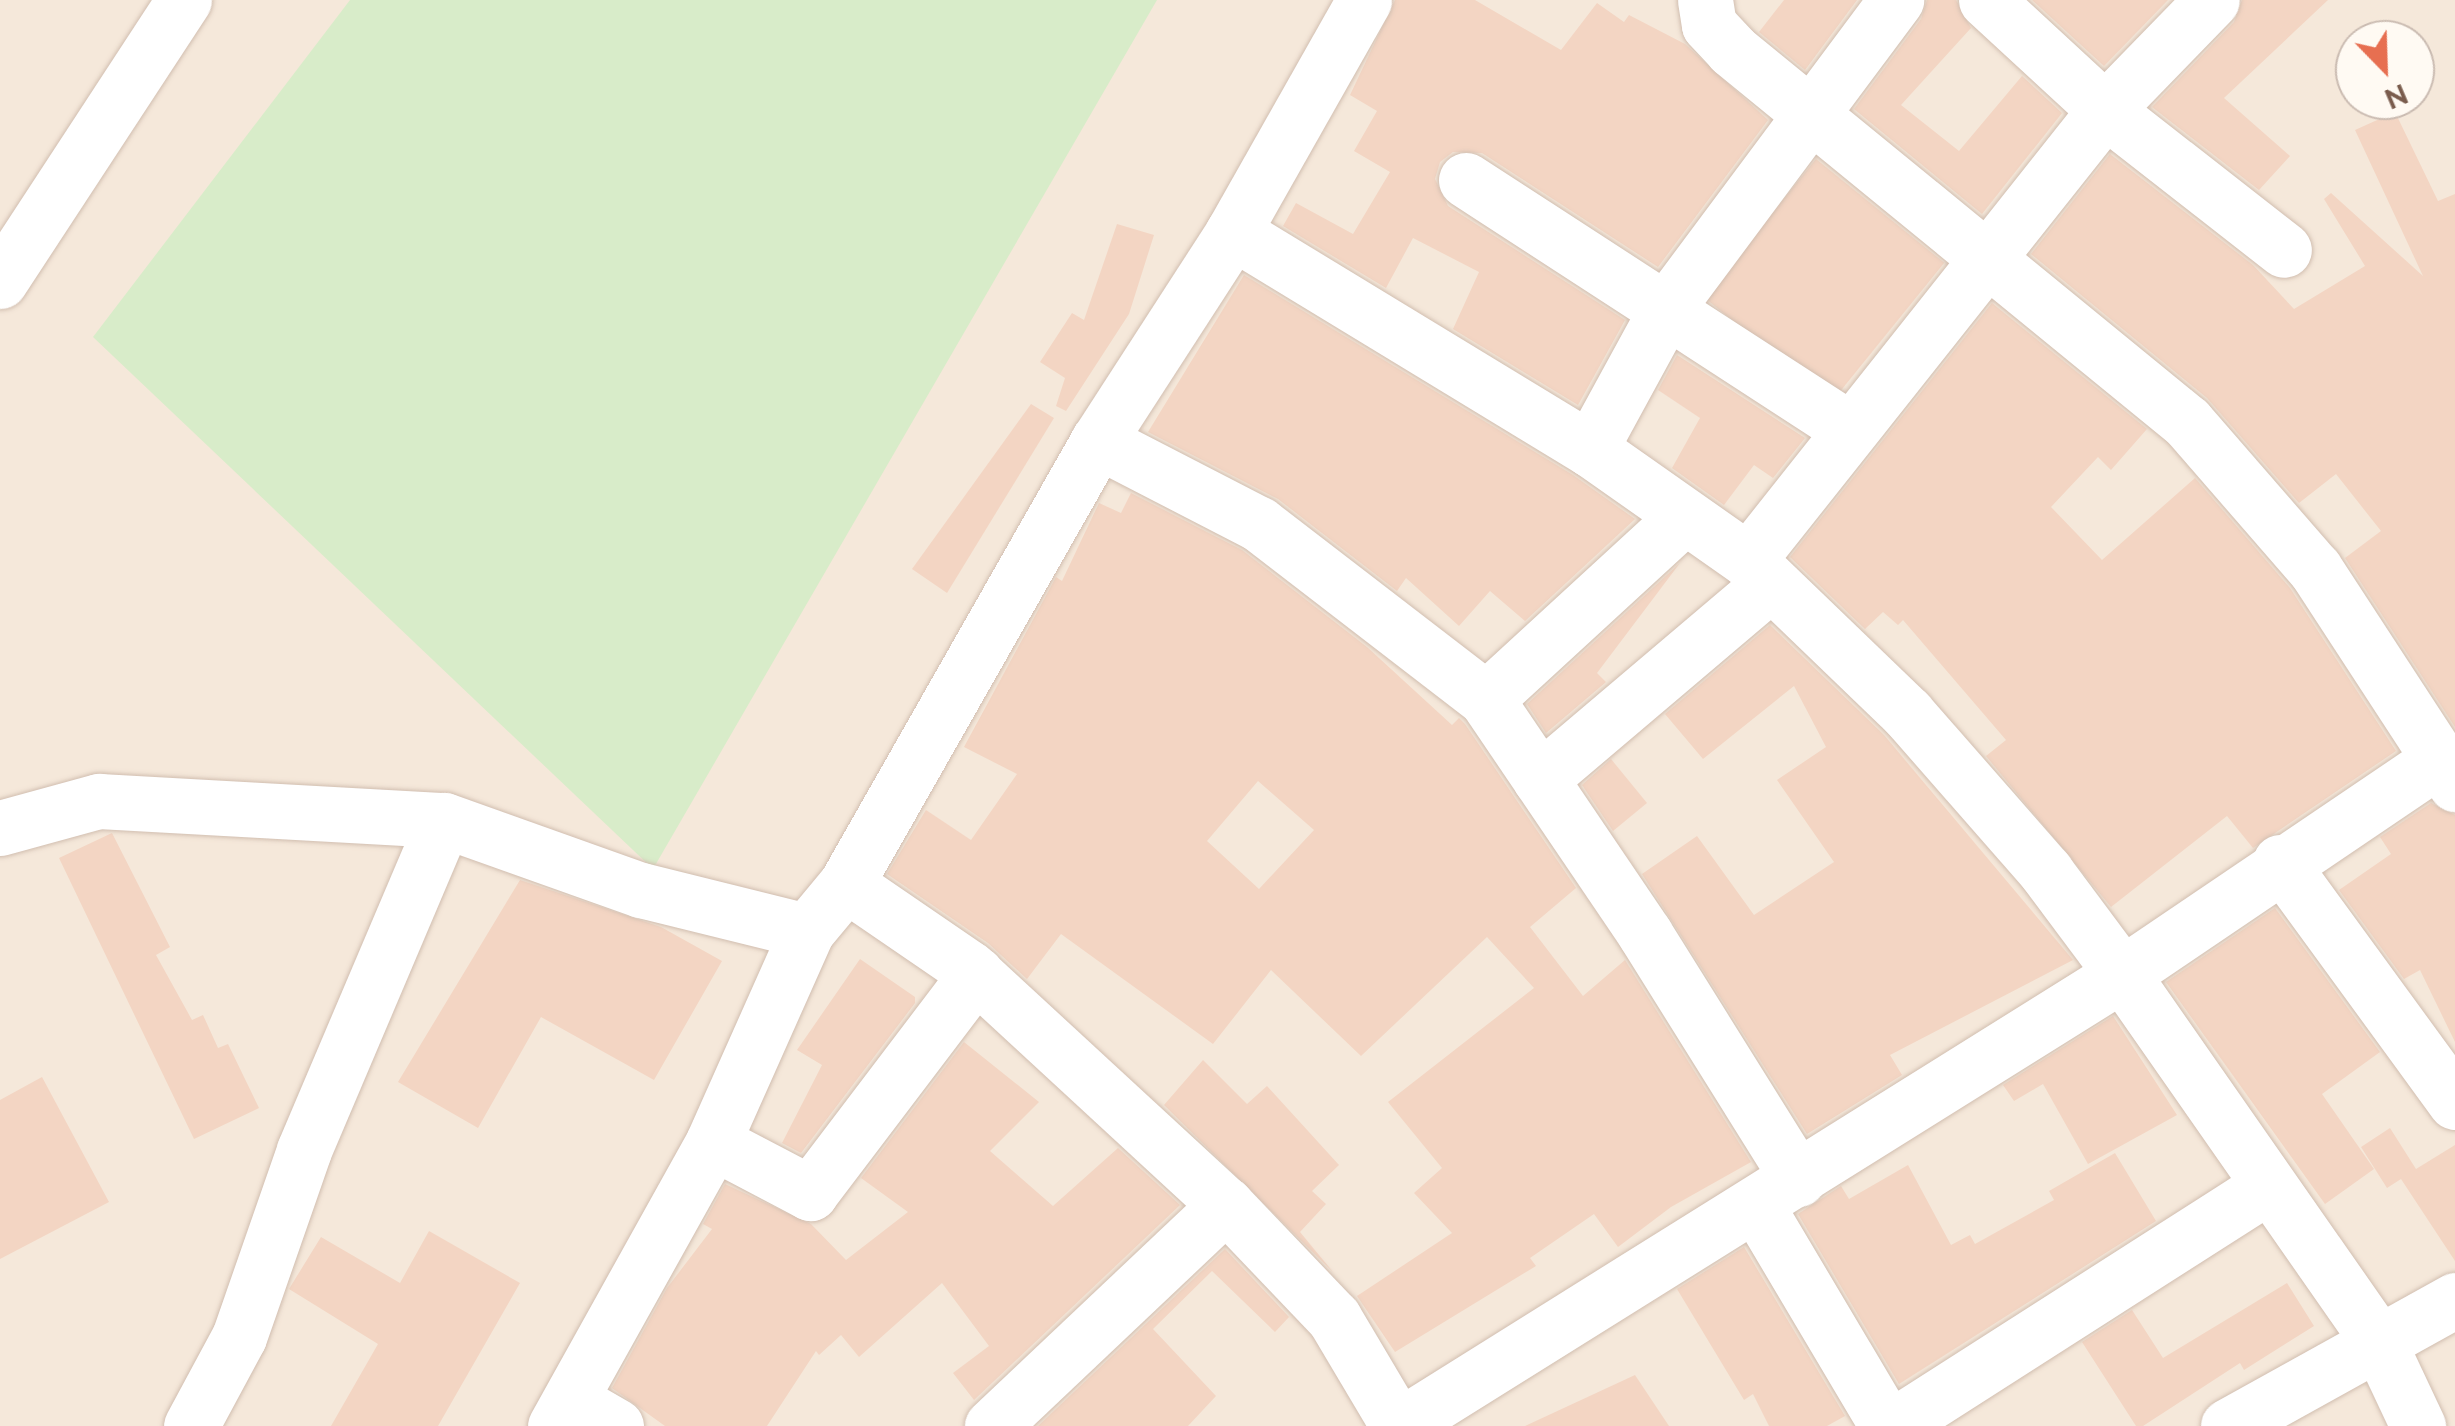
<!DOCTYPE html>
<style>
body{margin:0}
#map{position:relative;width:2455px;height:1426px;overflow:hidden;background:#fdf6ec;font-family:Raleway,sans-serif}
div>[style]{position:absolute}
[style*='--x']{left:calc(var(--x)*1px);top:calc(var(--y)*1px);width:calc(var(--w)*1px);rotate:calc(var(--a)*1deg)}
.residential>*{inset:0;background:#f5e8da}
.green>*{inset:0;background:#d8ecc9}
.building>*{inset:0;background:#f3d5c3;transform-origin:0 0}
.roads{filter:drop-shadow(0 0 2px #d1beb0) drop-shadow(0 0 2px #d1beb0)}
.minor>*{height:55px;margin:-27.5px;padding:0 27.5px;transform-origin:27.5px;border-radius:27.5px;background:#fff}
span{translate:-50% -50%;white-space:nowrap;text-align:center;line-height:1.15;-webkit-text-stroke:10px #fffaf3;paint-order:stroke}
.north{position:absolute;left:2335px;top:20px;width:100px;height:100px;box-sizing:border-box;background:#fffaf3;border:2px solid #cabbb1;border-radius:50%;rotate:157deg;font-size:28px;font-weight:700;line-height:40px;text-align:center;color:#7a5c4d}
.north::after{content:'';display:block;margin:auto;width:35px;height:45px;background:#e76f51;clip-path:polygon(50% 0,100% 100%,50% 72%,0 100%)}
</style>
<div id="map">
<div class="residential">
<div style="clip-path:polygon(evenodd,0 0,2455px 0,2455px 1426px,0 1426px,0 0,2355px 40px,2415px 40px,2415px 100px,2355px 100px,2355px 40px)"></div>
</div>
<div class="green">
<div style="clip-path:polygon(350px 0,1157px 0,653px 869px,93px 337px)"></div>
</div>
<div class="building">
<div style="clip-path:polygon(1395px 0,1475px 0,1561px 50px,1597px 3px,1624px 22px,1629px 15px,1685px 44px,1768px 120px,1658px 267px,1482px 153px,1453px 152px,1440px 162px,1435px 179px,1448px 206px,1625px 320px,1578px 405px,1453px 329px,1479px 272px,1413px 238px,1386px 288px,1283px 226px,1296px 203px,1353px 234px,1390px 172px,1354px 151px,1377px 111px,1350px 95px)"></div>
<div style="clip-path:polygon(1784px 0,1857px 0,1805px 70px,1759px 32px)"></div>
<div style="clip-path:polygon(1927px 0,1956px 0,1971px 28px,1901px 105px,1959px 151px,2022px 76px,2062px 113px,1982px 214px,1854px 109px,1921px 19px)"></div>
<div style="clip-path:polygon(2032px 0,2168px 0,2104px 66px)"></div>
<div style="clip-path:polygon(2242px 0,2328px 0,2224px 98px,2290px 156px,2259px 190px,2152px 107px,2234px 22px)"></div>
<div style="clip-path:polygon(2395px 112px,2438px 201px,2455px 194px,2455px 727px,2345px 558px,2381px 531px,2336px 474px,2299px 503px,2207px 398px,2031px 254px,2110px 154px,2253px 265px,2294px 309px,2365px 266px,2324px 199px,2331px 193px,2423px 276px,2355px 130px)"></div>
<div style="left:1816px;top:159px;width:165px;height:178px;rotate:39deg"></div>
<div style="clip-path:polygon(1117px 224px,1154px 235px,1129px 314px,1066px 411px,1056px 406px,1065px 378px,1040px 362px,1072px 313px,1084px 320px)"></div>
<div style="clip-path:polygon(1244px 275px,1573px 475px,1635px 519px,1525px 621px,1490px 591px,1459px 626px,1406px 578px,1397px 591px,1278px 499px,1148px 432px)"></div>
<div style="clip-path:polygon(1992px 303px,2147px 429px,2111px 470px,2098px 457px,2051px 507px,2102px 560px,2195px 478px,2290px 588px,2396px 751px,2253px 848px,2227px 816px,2111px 907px,1986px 756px,2006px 740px,1903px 620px,1898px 625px,1883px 612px,1865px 629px,1790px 557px)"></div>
<div style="clip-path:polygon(1677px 355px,1805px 438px,1773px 478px,1754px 465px,1724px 505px,1672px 468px,1700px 418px,1658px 390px)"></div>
<div style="clip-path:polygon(1031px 404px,1054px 418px,947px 593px,912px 569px)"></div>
<div style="clip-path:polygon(evenodd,1131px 493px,1242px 550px,1367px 647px,1452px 725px,1459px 718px,1465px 724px,1576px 888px,1530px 927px,1583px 996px,1625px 960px,1751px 1162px,1671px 1207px,1618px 1247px,1594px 1214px,1530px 1258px,1536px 1266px,1395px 1352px,1357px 1296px,1452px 1233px,1414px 1193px,1442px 1168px,1388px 1102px,1534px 988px,1487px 937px,1361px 1056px,1271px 970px,1213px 1044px,1061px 934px,1027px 979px,988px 943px,887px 874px,926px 810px,971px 840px,1017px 774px,964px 747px,1056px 577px,1062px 581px,1099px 503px,1121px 513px,1131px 493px,1258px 781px,1314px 830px,1259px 889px,1207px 841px,1258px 781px)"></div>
<div style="clip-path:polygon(1680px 563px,1597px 673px,1606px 682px,1546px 733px,1527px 704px)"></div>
<div style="clip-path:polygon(1770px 625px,1884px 735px,2073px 960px,1890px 1055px,1902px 1075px,1807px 1134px,1642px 874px,1697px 836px,1754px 915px,1834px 862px,1777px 780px,1826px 747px,1794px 686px,1703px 759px,1665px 714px)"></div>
<div style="clip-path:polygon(1611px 759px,1647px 803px,1613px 831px,1582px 785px)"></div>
<div style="clip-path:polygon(2431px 803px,2455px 815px,2455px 1042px,2420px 970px,2404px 979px,2339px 890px,2391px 854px,2380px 837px)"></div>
<div style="clip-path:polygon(112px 833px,170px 947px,156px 955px,192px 1020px,203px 1015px,218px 1048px,228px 1044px,259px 1108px,194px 1139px,59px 858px)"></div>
<div style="clip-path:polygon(520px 880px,661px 927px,722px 961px,654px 1080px,541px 1017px,478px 1128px,398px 1082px)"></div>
<div style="clip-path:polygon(2275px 908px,2380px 1052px,2322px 1094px,2374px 1169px,2325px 1204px,2166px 982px)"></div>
<div style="clip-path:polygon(860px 959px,915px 997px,915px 1003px,801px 1153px,782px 1143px,822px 1065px,797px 1050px)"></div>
<div style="clip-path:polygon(2113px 1016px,2177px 1115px,2088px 1164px,2043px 1084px,2014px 1101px,2003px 1085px)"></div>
<div style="clip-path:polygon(964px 1042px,1039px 1102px,990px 1151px,1053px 1206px,1118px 1148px,1180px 1205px,974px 1400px,953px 1373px,989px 1346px,942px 1283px,859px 1357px,841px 1335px,819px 1355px,816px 1351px,767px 1426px,665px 1426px,612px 1388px,667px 1288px,712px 1229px,703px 1224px,725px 1184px,811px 1224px,846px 1260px,908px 1212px,861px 1178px)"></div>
<div style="clip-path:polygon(1203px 1060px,1247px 1104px,1267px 1086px,1339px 1165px,1312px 1191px,1326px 1204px,1300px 1232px,1333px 1272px,1164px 1105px)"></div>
<div style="clip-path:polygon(42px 1077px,109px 1202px,0 1259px,0 1100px)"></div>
<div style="clip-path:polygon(2390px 1128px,2416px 1169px,2455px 1145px,2455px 1261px,2401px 1179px,2387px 1188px,2361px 1147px)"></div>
<div style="clip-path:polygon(2115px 1153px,2156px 1221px,1899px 1384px,1798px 1214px,1841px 1186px,1849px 1199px,1908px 1165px,1951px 1245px,1970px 1235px,1975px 1244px,2054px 1200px,2049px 1191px)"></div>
<div style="clip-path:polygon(429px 1231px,520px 1283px,438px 1426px,331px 1426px,378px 1344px,289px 1289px,321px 1237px,400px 1283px)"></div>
<div style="clip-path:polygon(1744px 1247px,1845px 1416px,1827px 1426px,1769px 1426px,1753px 1394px,1744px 1400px,1677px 1289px)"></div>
<div style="clip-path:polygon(1225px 1249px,1289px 1317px,1275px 1332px,1212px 1271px,1153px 1329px,1216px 1396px,1188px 1426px,1038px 1426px)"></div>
<div style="clip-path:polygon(2287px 1283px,2314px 1326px,2244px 1370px,2240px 1363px,2143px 1426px,2136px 1426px,2082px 1342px,2132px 1310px,2163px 1358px)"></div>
<div style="clip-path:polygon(1635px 1375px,1669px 1426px,1525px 1426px)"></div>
</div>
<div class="roads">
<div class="minor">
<div style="--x:1705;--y:0;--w:25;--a:81"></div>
<div style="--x:1709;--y:25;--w:34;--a:47"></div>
<div style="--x:1732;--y:50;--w:588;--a:39.27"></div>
<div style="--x:2187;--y:422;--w:195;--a:49"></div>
<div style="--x:2315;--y:569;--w:257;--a:56.9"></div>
<div style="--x:1986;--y:0;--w:162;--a:42.7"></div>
<div style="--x:2105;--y:110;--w:227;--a:38"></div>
<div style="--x:1466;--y:180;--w:457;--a:33"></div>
<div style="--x:1233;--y:232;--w:418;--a:31.3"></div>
<div style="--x:1590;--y:449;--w:193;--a:35.1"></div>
<div style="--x:1748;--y:560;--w:221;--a:43.9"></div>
<div style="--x:1907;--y:713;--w:211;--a:48.8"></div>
<div style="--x:2046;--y:872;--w:127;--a:53.3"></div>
<div style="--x:2122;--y:974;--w:450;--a:55.1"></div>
<div style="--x:2379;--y:1343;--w:92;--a:64.8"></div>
<div style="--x:0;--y:281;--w:336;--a:-56.8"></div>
<div style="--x:1098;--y:441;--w:181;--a:27.3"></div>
<div style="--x:1259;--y:524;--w:287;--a:37.6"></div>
<div style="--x:1486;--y:699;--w:284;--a:55.9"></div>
<div style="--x:1645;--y:934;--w:289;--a:58"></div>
<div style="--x:1590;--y:449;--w:163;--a:-61.4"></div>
<div style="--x:1668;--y:306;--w:382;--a:-53.3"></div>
<div style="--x:1748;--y:560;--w:574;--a:-51.57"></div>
<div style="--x:2105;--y:110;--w:153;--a:-45.8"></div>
<div style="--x:1486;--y:699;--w:269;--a:-42.6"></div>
<div style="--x:1540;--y:779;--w:303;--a:-40.3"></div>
<div style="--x:0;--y:828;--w:103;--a:-15.3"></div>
<div style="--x:99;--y:801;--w:346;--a:3.2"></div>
<div style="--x:444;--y:820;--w:209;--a:19.6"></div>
<div style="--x:641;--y:890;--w:171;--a:13.9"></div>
<div style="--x:2280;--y:862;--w:297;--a:53.9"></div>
<div style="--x:846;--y:884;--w:150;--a:34.4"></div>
<div style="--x:970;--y:969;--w:348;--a:42.7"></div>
<div style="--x:1226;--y:1205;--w:156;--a:46.3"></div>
<div style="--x:1334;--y:1318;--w:126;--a:59.3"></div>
<div style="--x:713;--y:1142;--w:110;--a:27.7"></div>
<div style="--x:810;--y:1193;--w:275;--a:-52.8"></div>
<div style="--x:1756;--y:1205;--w:257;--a:59.3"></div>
<div style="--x:571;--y:1400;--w:52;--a:30"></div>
<div style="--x:191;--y:1426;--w:101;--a:-61.7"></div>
<div style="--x:239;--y:1337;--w:198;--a:-70.8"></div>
<div style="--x:304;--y:1150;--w:358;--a:-67"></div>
<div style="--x:555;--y:1426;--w:325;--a:-60.9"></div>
<div style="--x:713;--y:1142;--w:231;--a:-66"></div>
<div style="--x:807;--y:931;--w:61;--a:-50.3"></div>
<div style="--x:846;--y:884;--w:510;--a:-60.37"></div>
<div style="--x:1098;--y:441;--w:249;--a:-57.1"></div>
<div style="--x:1233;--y:232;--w:266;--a:-60.5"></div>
<div style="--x:992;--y:1426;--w:322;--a:-43.4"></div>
<div style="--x:1399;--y:1426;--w:853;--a:-32.01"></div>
<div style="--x:2122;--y:974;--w:382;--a:-34.1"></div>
<div style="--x:1893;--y:1426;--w:444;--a:-32.6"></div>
<div style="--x:2228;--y:1426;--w:260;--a:-29"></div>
</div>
</div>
<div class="north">N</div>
</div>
